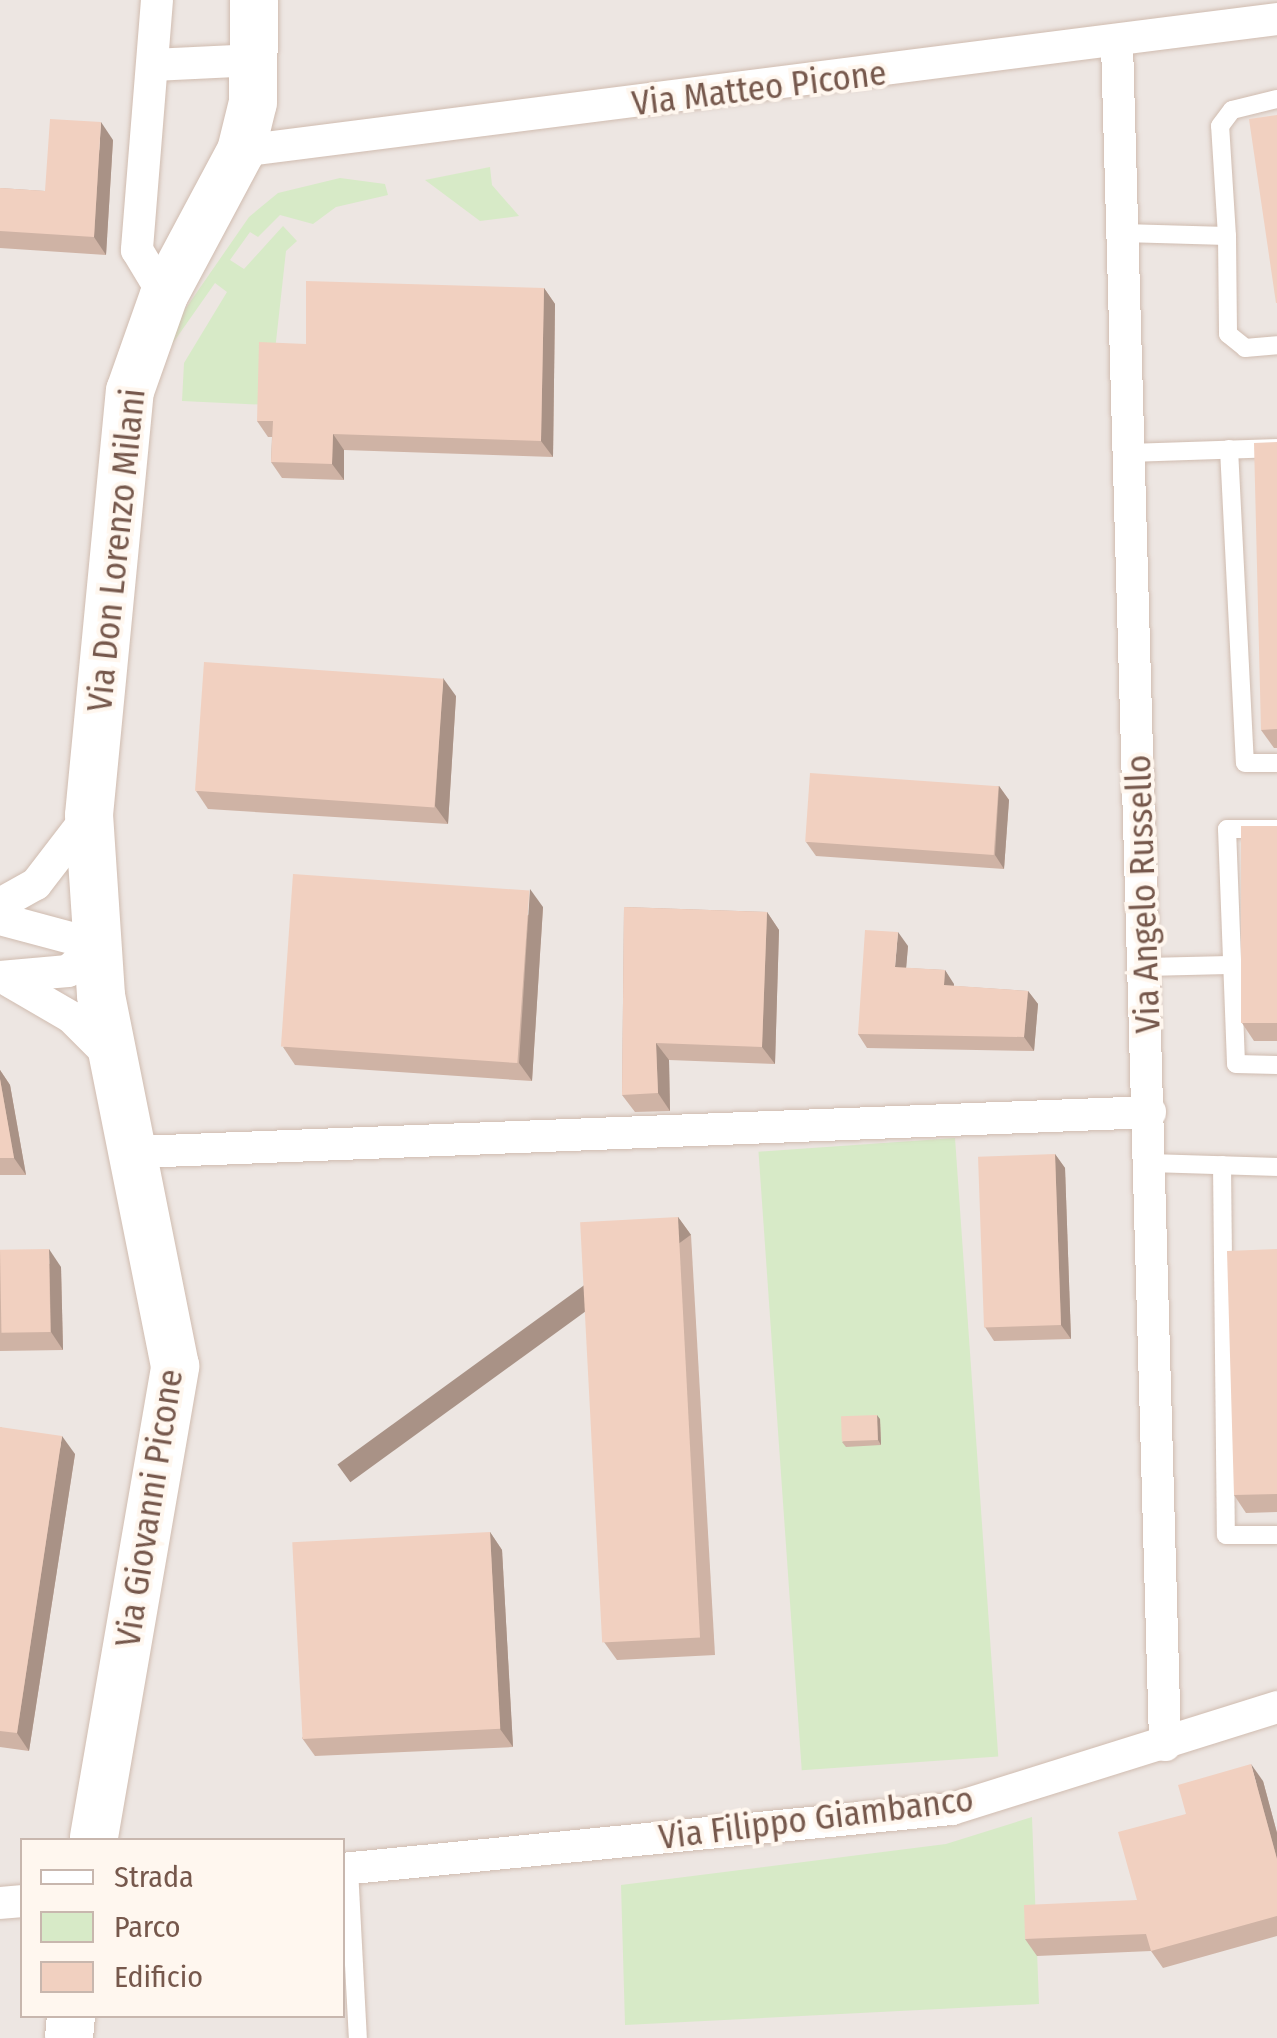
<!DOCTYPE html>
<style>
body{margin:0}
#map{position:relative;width:1277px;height:2038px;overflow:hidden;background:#fcf3e8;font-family:"Fira Sans Condensed",sans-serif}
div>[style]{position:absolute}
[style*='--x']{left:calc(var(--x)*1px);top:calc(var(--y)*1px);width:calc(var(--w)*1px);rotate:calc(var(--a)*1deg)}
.industrial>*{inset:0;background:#ede6e2}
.green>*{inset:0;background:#d7eac7;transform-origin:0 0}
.roads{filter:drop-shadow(0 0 2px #d0bcb0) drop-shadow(0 0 2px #d0bcb0)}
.lane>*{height:18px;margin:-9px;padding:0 9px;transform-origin:9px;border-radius:9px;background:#fff}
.street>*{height:32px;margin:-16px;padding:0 16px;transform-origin:16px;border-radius:16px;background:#fff}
.secondary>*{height:48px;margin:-24px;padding:0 24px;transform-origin:24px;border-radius:24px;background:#fff}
.wall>*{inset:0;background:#cfb3a5}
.shaded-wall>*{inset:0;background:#a99286;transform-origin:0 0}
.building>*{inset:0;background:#f1d0c0;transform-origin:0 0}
span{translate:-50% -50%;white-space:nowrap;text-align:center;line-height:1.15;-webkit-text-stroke:8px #fff7ef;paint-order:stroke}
.street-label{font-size:35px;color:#76584c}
.legend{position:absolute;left:20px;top:1838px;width:325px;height:180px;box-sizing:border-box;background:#fff7ef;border:2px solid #c8b7ae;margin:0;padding:12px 18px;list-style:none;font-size:30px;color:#76584c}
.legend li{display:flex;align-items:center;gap:20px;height:50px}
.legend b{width:50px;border:2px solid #c8b7ae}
</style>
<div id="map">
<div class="industrial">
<div style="clip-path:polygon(evenodd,0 0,1277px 0,1277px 2038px,0 2038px,0 0,22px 1840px,342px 1840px,342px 2016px,22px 2016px,22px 1840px)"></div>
</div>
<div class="green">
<div style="clip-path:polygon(490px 167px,492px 185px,519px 216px,480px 221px,425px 180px)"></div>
<div style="clip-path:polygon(340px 178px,385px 184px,388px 195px,336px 207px,313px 224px,280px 215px,258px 237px,250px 232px,230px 260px,244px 269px,283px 226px,297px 241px,286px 251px,269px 405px,182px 401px,184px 363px,227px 292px,215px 283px,168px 350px,179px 318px,249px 217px,278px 193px)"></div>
<div style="left:955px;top:1138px;width:620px;height:197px;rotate:86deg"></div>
<div style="clip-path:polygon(1032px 1817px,1039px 2004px,625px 2025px,621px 1885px,946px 1844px)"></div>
</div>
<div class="roads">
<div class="lane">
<div style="--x:1123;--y:233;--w:104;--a:1.7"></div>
<div style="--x:1227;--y:236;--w:110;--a:-93.6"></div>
<div style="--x:1220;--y:126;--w:20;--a:-53"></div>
<div style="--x:1232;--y:110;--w:46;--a:-13.7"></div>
<div style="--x:1227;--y:236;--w:98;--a:89.4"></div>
<div style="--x:1228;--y:334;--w:22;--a:39"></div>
<div style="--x:1245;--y:348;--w:32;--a:-5"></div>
<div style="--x:1229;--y:449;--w:314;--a:87.1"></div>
<div style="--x:1245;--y:763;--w:32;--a:0"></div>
<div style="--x:1130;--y:453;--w:147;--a:-1.9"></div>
<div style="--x:1277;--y:829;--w:50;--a:180"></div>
<div style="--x:1227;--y:829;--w:235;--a:87.8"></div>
<div style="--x:1236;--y:1064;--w:41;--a:1.4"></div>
<div style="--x:1145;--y:967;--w:85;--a:-1.3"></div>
<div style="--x:1151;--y:1163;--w:126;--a:1.8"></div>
<div style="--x:1222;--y:1165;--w:370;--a:89.4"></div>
<div style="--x:1226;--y:1535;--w:51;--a:0"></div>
<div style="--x:349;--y:1869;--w:169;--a:87"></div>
</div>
<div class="street">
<div style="--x:157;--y:0;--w:251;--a:94.6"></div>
<div style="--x:137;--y:250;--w:52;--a:59"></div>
<div style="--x:1117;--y:44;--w:1702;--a:88.38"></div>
<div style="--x:153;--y:65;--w:103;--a:-2.8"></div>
<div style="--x:241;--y:151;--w:1044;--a:-7.26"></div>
<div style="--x:0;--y:904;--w:41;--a:-29.1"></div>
<div style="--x:36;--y:884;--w:87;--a:-52.5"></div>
<div style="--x:0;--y:919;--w:100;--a:15"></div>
<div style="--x:97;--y:945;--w:39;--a:138"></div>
<div style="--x:68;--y:971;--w:68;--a:175"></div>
<div style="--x:9;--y:981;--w:72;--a:30.1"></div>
<div style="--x:71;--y:1017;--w:58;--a:45"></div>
<div style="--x:138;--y:1152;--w:1013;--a:-2.26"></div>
<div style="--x:342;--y:1869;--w:613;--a:-5.62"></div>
<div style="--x:952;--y:1809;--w:341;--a:-17.4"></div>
<div style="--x:0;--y:1903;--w:22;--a:-5"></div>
</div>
<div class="secondary">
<div style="--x:94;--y:1837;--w:478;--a:-80.2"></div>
<div style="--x:175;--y:1366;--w:378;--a:-101.3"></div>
<div style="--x:101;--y:995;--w:180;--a:-93.8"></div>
<div style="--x:89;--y:815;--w:426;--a:-84.5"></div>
<div style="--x:130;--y:391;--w:102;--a:-70.5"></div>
<div style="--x:164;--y:295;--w:163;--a:-61.9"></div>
<div style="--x:241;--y:151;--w:50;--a:-76.2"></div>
<div style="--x:253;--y:102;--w:102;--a:-89.4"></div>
<div style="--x:69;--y:2038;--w:22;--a:-85"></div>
</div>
</div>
<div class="wall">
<div style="clip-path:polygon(113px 140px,106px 255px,0 248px,0 188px,45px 191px)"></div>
<div style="clip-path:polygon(544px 288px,555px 304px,553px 457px,344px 450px,344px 480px,282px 478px,271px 462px,272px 437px,268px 437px,257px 421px,306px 344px)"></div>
<div style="clip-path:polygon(1277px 442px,1277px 748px,1274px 748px,1261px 730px)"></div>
<div style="clip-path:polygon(456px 696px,448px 824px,208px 809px,196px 791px)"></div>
<div style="clip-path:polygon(999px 786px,1009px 800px,1004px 869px,816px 856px,806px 842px)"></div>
<div style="clip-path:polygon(1277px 826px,1277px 1041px,1254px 1041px,1242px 1023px)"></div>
<div style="clip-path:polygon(543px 907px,532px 1081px,295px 1065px,283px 1047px)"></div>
<div style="clip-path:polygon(624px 907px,767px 912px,779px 930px,775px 1064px,669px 1060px,670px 1111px,635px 1112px,622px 1095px)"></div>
<div style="clip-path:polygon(908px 946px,906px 968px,945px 970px,954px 986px,1028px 991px,1038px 1004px,1034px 1051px,867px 1048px,858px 1034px)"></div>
<div style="clip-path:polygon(0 1070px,10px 1085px,26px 1175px,0 1175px)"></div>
<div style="clip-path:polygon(1055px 1154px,1065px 1168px,1071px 1339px,994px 1341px,985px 1327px)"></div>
<div style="clip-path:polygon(678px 1217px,691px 1235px,715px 1655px,617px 1660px,604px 1642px)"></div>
<div style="clip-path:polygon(1277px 1249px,1277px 1512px,1246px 1513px,1234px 1495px)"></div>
<div style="clip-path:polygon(0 1250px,61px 1267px,63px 1350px,0 1351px)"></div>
<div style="clip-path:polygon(880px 1419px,881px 1445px,846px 1447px,842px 1442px)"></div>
<div style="clip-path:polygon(0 1427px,75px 1454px,29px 1751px,0 1747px)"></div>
<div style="clip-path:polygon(490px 1532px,502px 1550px,513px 1747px,315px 1756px,302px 1738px)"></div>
<div style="clip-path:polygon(1263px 1781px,1277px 1833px,1277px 1936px,1163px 1968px,1151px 1951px,1037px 1956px,1025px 1939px,1137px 1900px,1186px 1814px)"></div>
</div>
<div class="shaded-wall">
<div style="clip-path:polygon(101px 122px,113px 140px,106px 255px,94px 237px)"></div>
<div style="clip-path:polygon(544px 288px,555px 304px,553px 457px,541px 441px)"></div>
<div style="clip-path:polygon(333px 434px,344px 450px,344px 480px,332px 464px)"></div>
<div style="clip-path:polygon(443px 678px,456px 696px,448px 824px,435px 806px)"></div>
<div style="clip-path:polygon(999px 786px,1009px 800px,1004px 869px,995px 855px)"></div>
<div style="clip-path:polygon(530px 889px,543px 907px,532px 1081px,519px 1063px)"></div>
<div style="clip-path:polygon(767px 912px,779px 930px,775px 1064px,762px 1047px)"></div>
<div style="clip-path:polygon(898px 932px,908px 946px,905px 981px,895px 967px)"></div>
<div style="clip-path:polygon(945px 970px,954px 984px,953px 999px,944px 985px)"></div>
<div style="clip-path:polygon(1028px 991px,1038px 1004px,1034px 1051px,1024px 1037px)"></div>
<div style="clip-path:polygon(656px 1043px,669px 1060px,670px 1111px,658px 1093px)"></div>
<div style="clip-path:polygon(0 1070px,10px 1085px,26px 1175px,14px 1158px,0 1079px)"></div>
<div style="clip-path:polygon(1055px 1154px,1065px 1168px,1071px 1339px,1061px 1325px)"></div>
<div style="left:678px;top:1217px;width:22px;height:421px;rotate:54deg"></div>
<div style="clip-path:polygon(49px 1249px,61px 1267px,63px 1350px,51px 1332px)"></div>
<div style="clip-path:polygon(877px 1415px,880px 1419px,881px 1445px,878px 1440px)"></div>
<div style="clip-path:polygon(62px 1436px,75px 1454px,29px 1751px,17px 1733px)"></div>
<div style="clip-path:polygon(490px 1532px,502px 1550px,513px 1747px,500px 1729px)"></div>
<div style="clip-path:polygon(1251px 1764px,1263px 1781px,1277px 1833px,1277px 1859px)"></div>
</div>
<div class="building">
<div style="clip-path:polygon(1277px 115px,1277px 303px,1276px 303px,1249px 119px)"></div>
<div style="clip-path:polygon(50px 119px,101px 122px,94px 237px,0 231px,0 188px,45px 191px)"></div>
<div style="clip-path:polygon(306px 281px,544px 288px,541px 441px,333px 434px,332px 464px,271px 462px,273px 421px,257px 421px,259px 342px,306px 344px)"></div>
<div style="clip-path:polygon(1277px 442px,1277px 729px,1261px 730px,1254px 443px)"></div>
<div style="left:204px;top:662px;width:240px;height:129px;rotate:4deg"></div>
<div style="left:810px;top:773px;width:189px;height:69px;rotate:4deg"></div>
<div style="left:1241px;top:826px;width:36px;height:197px"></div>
<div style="left:293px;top:874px;width:237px;height:173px;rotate:4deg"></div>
<div style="clip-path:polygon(624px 907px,767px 912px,762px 1047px,656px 1043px,658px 1093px,622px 1095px)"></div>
<div style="clip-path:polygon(865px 930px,898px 932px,895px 967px,945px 970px,944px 985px,1028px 991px,1024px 1037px,858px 1034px)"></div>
<div style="clip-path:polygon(0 1079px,14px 1158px,0 1158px)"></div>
<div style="left:1055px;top:1154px;width:171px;height:77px;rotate:88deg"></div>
<div style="left:678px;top:1217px;width:421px;height:98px;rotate:87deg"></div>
<div style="left:49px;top:1249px;width:83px;height:49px;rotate:89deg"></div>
<div style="clip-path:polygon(1277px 1249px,1277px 1494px,1234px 1495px,1227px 1251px)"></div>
<div style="left:877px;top:1415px;width:25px;height:36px;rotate:88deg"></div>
<div style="clip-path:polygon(0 1427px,62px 1436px,17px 1733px,0 1731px)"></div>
<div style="left:490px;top:1532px;width:197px;height:198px;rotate:87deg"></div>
<div style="clip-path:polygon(1251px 1764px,1277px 1859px,1277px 1916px,1151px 1951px,1146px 1934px,1025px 1939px,1024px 1905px,1137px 1900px,1118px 1832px,1186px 1814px,1178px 1785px)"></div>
</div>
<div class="street-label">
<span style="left:759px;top:88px;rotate:-7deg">Via Matteo Picone</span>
<span style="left:116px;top:550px;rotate:-84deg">Via Don Lorenzo Milani</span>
<span style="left:1143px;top:894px;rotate:-92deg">Via Angelo Russello</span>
<span style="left:149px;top:1508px;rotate:-81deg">Via Giovanni Picone</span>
<span style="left:816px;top:1818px;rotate:-7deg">Via Filippo Giambanco</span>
</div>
<ul class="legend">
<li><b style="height:12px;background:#fff"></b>Strada</li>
<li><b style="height:28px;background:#d7eac7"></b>Parco</li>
<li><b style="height:28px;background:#f1d0c0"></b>Edificio</li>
</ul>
</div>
